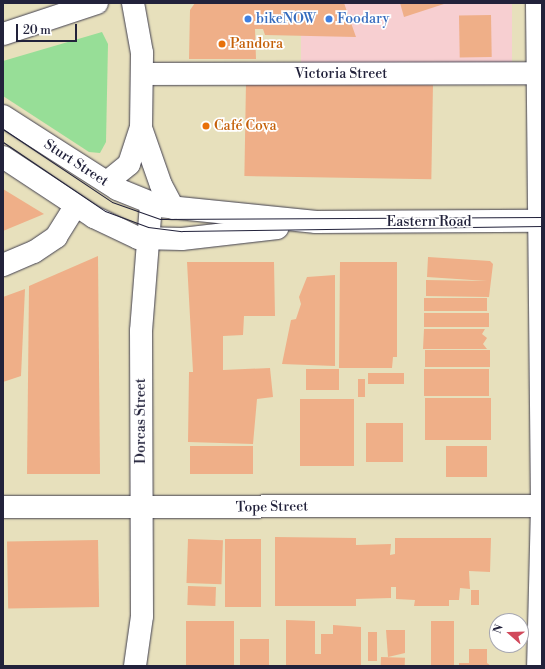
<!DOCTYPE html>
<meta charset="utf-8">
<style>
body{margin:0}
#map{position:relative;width:545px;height:669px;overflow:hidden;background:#e7e0bc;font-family:"Libre Bodoni",serif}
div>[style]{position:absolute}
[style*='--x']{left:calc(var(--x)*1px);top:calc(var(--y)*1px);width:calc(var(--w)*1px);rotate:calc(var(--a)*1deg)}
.built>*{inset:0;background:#f7cfd1;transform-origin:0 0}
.green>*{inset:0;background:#97de97}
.building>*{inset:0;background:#efaf88;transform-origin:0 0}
.roads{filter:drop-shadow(0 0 1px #403e4e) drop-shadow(0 0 1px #403e4e)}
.minor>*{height:22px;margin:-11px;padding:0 11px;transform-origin:11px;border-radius:11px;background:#fff}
.highway>*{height:22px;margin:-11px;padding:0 11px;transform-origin:11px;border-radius:11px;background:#fff}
.tram>*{height:1px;margin:-0.5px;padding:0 0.5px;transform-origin:0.5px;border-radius:0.5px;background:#22223b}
.dots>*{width:11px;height:11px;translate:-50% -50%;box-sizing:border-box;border:2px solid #fff;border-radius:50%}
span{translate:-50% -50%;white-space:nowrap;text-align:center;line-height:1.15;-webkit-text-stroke:3.5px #fff;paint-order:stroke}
.shop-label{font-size:14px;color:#366cbe}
.left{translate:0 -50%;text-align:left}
.food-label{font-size:14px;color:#c56008}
.street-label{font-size:14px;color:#22223b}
.frame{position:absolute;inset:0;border:4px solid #22223b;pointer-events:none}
.north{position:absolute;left:489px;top:613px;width:40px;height:40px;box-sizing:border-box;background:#fff;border:1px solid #a7a7b1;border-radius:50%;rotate:290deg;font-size:11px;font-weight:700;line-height:16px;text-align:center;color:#22223b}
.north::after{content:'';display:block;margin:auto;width:14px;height:18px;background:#d1495b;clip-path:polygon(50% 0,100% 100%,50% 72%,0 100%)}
.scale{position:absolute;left:16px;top:24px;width:61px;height:18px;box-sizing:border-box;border:2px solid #22223b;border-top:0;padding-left:5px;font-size:12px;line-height:14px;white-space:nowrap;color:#22223b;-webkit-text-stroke:3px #fff;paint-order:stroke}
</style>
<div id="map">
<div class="built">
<div style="left:301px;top:3px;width:211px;height:63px"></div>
</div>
<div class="green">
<div style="clip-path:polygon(102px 32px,108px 44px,106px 142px,100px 153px,89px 152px,3px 96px,3px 61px)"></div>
</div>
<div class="building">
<div style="clip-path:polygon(195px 3px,344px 3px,356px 37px,265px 35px,263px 29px,255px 29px,256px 59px,189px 59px,190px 10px)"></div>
<div style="clip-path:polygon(400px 3px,447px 3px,404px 17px)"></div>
<div style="left:491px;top:15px;width:42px;height:32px;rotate:89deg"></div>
<div style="left:246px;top:82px;width:187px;height:94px;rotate:1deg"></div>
<div style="clip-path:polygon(3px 189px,44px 214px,3px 231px)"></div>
<div style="clip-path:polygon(98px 256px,100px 474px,27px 474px,29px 286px)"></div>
<div style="clip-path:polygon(428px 257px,490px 261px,493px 264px,489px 297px,426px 296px,426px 280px,487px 281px,427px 277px)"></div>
<div style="clip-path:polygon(187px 262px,274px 262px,275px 316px,244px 316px,243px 335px,223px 336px,223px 370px,270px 368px,273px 397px,257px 399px,253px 444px,188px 442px,189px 372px,193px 372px)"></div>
<div style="clip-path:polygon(340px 262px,397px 262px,397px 357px,393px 357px,392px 368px,339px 368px)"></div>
<div style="clip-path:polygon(335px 275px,335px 366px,282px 364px,291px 320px,296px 319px,301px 304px,299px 297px,307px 277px)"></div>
<div style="clip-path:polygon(25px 289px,21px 376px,3px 382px,3px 297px)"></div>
<div style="left:424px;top:298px;width:63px;height:13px"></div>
<div style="left:424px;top:313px;width:65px;height:14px"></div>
<div style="clip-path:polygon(424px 329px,485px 329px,482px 334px,487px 338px,483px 344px,487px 349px,423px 349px)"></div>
<div style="left:490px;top:350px;width:17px;height:65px;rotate:90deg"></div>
<div style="left:306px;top:369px;width:33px;height:21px"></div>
<div style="left:424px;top:369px;width:65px;height:27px"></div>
<div style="left:368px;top:373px;width:36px;height:11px"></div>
<div style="left:358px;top:379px;width:7px;height:18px"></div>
<div style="left:425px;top:398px;width:66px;height:42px"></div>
<div style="left:300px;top:399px;width:54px;height:67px"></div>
<div style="left:366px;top:423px;width:37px;height:39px"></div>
<div style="left:190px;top:446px;width:63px;height:28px"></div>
<div style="left:446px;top:446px;width:41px;height:31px"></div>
<div style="clip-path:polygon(275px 537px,356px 538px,356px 545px,391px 544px,390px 555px,395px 554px,395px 538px,491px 538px,490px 572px,469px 571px,470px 589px,460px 588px,459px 600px,449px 600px,449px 606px,414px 606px,415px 600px,396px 599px,396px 587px,391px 587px,391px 598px,356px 599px,356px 606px,275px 606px)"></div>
<div style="left:188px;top:539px;width:35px;height:44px;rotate:2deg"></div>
<div style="left:225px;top:539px;width:36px;height:68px"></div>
<div style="left:98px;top:540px;width:67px;height:91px;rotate:89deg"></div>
<div style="left:188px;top:586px;width:28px;height:19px;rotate:2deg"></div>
<div style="left:471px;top:590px;width:8px;height:15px"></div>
<div style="clip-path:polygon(286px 620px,315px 621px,315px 654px,321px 654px,321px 634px,333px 634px,333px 625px,361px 627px,361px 666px,286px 666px)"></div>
<div style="left:186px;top:621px;width:48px;height:45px"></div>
<div style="left:431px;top:621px;width:23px;height:45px"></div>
<div style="clip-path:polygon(386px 630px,405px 630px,405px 653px,388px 657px)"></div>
<div style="left:368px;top:632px;width:9px;height:29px"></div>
<div style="left:240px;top:639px;width:29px;height:27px"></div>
<div style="clip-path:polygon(469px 649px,487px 649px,487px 663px,491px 666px,459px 666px,459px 663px,469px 663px)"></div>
<div style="left:381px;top:657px;width:24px;height:9px;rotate:2deg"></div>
</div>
<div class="roads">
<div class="minor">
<div style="--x:537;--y:3;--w:503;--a:89.43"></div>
<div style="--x:542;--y:506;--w:160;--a:91.4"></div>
<div style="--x:142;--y:74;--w:397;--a:-0.1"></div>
<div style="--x:3;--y:116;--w:135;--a:32.6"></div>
<div style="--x:117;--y:189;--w:45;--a:22"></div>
<div style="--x:159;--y:206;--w:158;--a:5.8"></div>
<div style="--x:316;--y:222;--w:226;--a:-0.3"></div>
<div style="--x:141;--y:128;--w:60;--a:70.7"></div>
<div style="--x:161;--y:185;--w:26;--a:62"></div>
<div style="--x:3;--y:157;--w:109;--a:33.4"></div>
<div style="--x:94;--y:217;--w:49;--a:25.5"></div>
<div style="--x:138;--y:238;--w:44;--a:1.3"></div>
<div style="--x:182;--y:239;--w:96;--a:-6.6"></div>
<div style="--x:107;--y:182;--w:28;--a:-39"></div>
<div style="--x:129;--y:164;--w:38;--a:-72"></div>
<div style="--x:141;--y:128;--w:75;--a:-89.2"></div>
<div style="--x:142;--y:53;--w:51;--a:-100.2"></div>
<div style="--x:3;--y:265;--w:34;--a:-23"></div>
<div style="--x:34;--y:252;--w:27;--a:-34"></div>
<div style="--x:56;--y:237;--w:36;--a:-58"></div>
<div style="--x:3;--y:507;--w:539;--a:-0.11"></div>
<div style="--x:135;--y:666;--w:50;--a:-82"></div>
<div style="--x:142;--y:616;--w:285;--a:-90.2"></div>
<div style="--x:141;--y:331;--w:127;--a:-85.5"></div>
</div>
<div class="highway">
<div style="--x:3;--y:34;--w:99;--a:-18.3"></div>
</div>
</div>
<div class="tram">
<div style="--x:3;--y:129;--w:131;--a:33.8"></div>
<div style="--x:112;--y:202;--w:51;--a:19.5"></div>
<div style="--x:160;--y:219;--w:382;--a:-0.3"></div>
<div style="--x:3;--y:142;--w:123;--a:34.1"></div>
<div style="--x:105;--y:211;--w:46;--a:20.4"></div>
<div style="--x:148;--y:227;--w:34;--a:7"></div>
<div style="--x:182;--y:231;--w:360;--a:-0.8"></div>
</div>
<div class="dots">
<div style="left:248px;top:19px;background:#3f7fe0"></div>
<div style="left:329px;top:19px;background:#3f7fe0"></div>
<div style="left:222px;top:44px;background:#e8710a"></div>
<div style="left:206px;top:126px;background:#e8710a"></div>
</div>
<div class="shop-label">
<span class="left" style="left:256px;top:19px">bikeNOW</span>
<span class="left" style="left:337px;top:19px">Foodary</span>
</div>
<div class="food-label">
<span class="left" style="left:230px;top:44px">Pandora</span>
<span class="left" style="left:214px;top:126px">Café Cova</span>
</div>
<div class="street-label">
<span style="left:341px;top:74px">Victoria Street</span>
<span style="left:76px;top:163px;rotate:33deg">Sturt Street</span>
<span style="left:429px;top:222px">Eastern Road</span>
<span style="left:141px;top:421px;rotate:-90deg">Dorcas Street</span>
<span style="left:272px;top:507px;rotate:-1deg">Tope Street</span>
</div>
<div class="frame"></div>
<div class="north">N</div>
<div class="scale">20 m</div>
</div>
